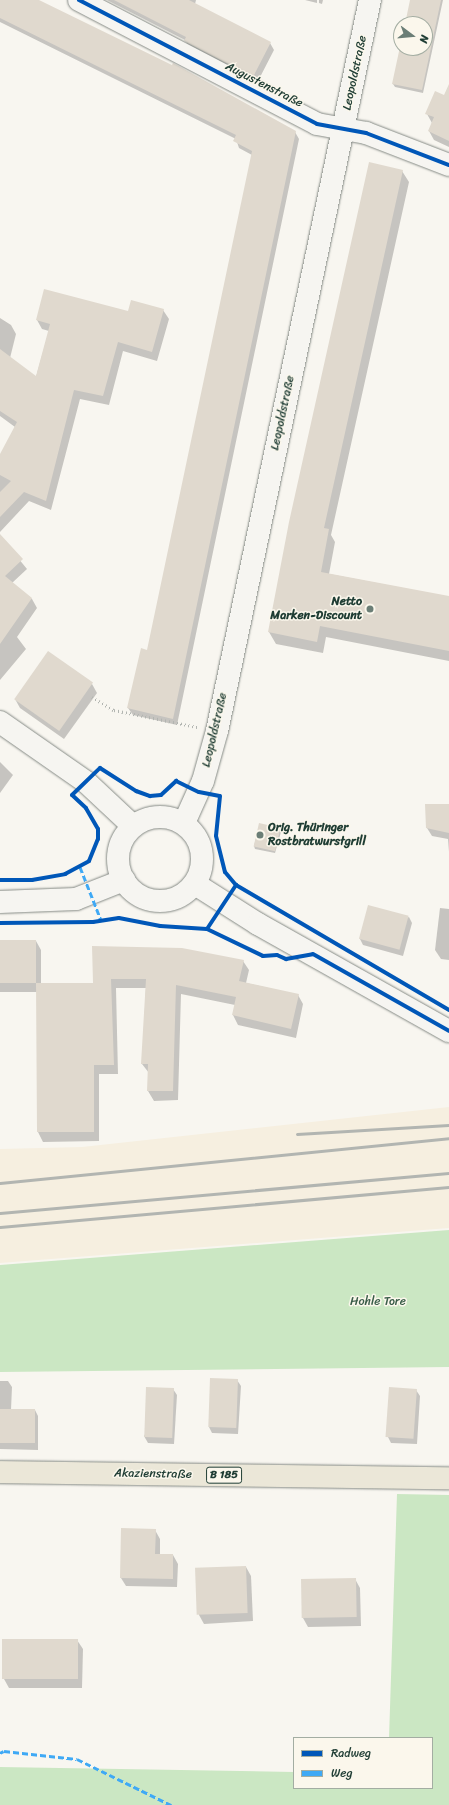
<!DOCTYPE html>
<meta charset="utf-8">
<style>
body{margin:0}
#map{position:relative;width:449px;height:1805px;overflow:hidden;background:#f8f6f0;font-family:Sriracha,sans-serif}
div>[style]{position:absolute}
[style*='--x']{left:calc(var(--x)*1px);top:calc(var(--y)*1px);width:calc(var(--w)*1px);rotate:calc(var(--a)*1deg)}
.built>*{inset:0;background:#f6efe0}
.green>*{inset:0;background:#cbe7c3}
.shadow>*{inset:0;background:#0003}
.building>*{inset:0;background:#e0d9ce;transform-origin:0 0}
.path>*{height:2.5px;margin-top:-1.25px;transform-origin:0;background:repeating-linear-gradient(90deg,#b2b5b1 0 1px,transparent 0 4px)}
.roads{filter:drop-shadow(0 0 1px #868b86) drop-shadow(0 0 1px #868b86)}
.minor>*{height:22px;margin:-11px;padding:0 11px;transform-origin:11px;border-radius:11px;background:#f6f5f1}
.secondary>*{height:22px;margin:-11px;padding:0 11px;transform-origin:11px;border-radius:11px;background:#f6f5f1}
.secondary>.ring{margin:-11px;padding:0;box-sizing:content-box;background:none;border:22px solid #f6f5f1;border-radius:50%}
.primary>*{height:22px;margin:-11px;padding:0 11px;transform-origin:11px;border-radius:11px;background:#ebe7d8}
.rail>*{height:3px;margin:-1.5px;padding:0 1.5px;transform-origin:1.5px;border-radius:1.5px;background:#b2b5b1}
.quiet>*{height:3px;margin-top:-1.5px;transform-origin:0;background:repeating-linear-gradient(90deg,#3fa9f5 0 6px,transparent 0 9px)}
.cycleway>*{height:4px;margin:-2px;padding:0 2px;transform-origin:2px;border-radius:2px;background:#0057b8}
.dots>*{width:11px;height:11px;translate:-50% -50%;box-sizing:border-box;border:2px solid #fbf7ec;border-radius:50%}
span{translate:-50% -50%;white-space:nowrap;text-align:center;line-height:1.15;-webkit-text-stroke:3px #fbf7ec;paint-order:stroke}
.shield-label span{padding:1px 3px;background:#fbf7ec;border:1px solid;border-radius:3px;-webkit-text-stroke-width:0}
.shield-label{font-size:11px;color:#1f3d34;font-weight:700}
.street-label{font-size:12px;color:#1f3d34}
.poi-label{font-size:12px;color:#1f3d34;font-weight:700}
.right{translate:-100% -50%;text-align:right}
.left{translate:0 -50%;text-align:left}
.park-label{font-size:12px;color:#3a5d49}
.legend{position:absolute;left:293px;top:1737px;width:140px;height:52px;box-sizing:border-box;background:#fbf7ec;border:1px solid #a3ada2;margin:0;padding:5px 7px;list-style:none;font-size:12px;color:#1f3d34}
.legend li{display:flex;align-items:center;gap:8px;height:20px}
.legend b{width:20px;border:1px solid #a3ada2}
.north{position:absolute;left:393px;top:16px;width:40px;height:40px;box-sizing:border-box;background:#fbf7ec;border:1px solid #a3ada2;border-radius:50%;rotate:106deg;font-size:11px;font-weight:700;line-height:16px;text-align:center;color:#1f3d34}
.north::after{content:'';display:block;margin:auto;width:14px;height:18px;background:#6b7e76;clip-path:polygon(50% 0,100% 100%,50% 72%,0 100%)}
</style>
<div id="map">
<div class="built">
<div style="clip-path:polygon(449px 1107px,449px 1228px,0 1263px,0 1149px,82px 1147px)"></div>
</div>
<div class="green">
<div style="clip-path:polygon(449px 1230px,449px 1367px,0 1372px,0 1265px)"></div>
<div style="clip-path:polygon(397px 1494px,449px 1495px,449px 1805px,0 1805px,0 1767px,294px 1772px,294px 1788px,432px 1788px,432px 1738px,389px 1738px)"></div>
</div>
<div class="shadow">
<div style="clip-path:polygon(0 0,36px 0,295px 132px,299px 139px,177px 725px,133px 715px,128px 708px,148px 651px,252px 155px,239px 148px,236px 139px,0 22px)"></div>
<div style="clip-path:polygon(107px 0,196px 0,195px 4px,270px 43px,274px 50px,257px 83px,189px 47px,185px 40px)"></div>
<div style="clip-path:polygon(305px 0,317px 0,317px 3px)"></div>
<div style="clip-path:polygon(319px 0,323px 0,322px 4px,319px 3px)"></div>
<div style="clip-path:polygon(411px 0,443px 0,423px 93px,395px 87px,393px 84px,401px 46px,425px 48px,425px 24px,406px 24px)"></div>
<div style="clip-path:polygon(449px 99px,449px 147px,434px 140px,429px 131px,432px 123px,427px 114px)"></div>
<div style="clip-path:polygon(402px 171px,409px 182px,331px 535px,335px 542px,329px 574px,449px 597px,449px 661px,326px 637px,323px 653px,276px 644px,269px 632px)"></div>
<div style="clip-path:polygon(163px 310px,169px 319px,157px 361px,123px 351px,109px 405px,80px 399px,51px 510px,29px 501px,0 532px,0 456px,15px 427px,0 416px,0 318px,11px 325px,16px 334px,10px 358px,36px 377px,49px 331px,42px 329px,37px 320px)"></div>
<div style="clip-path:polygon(0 536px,27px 569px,12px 583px,32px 599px,37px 608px,17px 637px,26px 649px,0 680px)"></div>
<div style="clip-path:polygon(92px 684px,97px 693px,64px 739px,20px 708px,15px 699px)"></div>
<div style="clip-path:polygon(0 762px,13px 775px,0 793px)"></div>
<div style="clip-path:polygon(449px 805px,449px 852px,448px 839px,432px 836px,427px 828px)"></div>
<div style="clip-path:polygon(260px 824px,279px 829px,281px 832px,275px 853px,255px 849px,254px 846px)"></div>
<div style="clip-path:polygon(440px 908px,449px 909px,449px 960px,441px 959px,435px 950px)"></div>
<div style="clip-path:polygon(409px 917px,412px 923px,403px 956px,363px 945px,360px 939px)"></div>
<div style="clip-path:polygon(0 941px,36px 941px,41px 950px,41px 984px,94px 984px,93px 947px,243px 961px,249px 970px,246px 983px,298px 995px,303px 1004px,296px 1038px,238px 1025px,233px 1015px,235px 1005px,181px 994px,178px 1100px,154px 1101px,148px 1091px,149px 1073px,142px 1064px,146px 988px,116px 988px,118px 1074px,99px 1074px,99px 1141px,43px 1142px,38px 1132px,37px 992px,0 992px)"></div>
<div style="clip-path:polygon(237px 1380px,241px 1386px,238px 1434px,212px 1433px,209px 1427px)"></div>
<div style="clip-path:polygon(0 1381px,8px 1381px,12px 1387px,11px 1410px,35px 1410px,38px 1416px,38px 1450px,0 1449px)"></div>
<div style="clip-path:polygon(173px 1389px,177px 1395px,174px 1444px,148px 1443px,144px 1436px)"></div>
<div style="clip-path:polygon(416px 1390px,420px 1396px,417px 1444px,391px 1443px,388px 1437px)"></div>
<div style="clip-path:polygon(155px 1530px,160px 1539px,160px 1555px,173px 1555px,178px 1564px,177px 1587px,126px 1586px,121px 1578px)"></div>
<div style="clip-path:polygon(246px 1567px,251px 1576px,253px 1621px,204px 1624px,199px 1615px,196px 1570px)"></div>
<div style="clip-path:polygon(355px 1579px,360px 1588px,361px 1626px,308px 1627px,303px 1618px,302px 1581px)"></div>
<div style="clip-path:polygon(77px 1640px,83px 1649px,82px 1688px,9px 1688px,4px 1679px,3px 1641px)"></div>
</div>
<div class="building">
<div style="clip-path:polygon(0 0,39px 0,172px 65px,173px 63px,296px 131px,173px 719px,127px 708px,141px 648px,147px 650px,252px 151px,233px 141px,236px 135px,0 18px)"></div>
<div style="clip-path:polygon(114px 0,189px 0,271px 42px,253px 77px,184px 41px,186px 37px)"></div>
<div style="clip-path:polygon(410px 0,441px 0,422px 90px,392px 84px,401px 42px,401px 48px,425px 48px,425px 24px,405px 24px)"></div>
<div style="clip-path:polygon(449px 84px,449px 141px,428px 131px,434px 117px,425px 114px,435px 91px,444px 95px)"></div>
<div style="clip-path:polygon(369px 162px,403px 170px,324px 528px,329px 529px,321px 572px,449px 596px,449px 651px,320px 626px,317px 642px,268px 632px,289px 522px)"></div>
<div style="clip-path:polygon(44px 289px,128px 311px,131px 300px,164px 309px,152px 352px,118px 342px,103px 396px,74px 390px,46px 501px,24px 492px,0 517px,0 492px,11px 481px,0 475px,0 454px,17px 422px,0 411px,0 349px,36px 376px,50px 324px,36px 320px)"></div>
<div style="clip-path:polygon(0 534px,23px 559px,5px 576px,32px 598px,0 644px)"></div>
<div style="left:48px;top:651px;width:55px;height:59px;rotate:35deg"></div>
<div style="clip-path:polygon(425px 804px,449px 804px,449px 833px,426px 828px)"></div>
<div style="left:259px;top:823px;width:22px;height:24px;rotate:13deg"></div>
<div style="left:368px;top:905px;width:42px;height:35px;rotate:15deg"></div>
<div style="left:0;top:940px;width:36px;height:43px"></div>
<div style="clip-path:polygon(92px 946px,182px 948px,244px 960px,239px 981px,299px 994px,291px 1029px,232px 1015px,236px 997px,176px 985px,173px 1091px,147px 1091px,148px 1064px,141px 1064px,146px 979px,111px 979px,114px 1065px,94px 1065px,94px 1132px,37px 1132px,36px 983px,93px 983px)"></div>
<div style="left:210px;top:1378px;width:28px;height:49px;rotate:2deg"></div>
<div style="left:146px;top:1387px;width:28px;height:50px;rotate:2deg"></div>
<div style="left:389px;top:1387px;width:28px;height:50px;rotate:4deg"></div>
<div style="left:0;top:1409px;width:35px;height:34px"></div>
<div style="clip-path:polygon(121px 1528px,156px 1529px,155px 1554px,173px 1554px,173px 1579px,120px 1578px)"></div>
<div style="left:246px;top:1566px;width:47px;height:51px;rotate:88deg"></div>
<div style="left:356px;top:1578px;width:39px;height:55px;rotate:89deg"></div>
<div style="left:78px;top:1639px;width:40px;height:76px;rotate:90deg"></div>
</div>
<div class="path">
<div style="--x:92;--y:697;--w:26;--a:31"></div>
<div style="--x:114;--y:710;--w:85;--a:11.6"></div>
</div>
<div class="roads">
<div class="minor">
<div style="--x:79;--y:0;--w:268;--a:27.5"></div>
<div style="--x:317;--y:124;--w:50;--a:10.4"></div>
<div style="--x:366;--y:133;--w:89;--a:21.1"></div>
<div style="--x:0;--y:722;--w:105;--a:34.9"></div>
<div style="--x:86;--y:782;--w:64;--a:43.1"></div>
<div style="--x:0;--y:902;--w:76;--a:-2.3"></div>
<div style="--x:76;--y:899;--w:52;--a:-21.6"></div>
</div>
<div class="secondary">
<div class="ring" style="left:118px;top:817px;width:62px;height:62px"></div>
<div style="--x:184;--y:823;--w:46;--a:-65.7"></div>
<div style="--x:203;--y:781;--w:52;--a:-74.4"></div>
<div style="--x:217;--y:731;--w:747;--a:-78.18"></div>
<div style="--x:195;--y:884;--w:75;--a:32.4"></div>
<div style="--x:258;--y:924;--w:219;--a:29.3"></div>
</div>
<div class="primary">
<div style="--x:0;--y:1472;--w:449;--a:0.8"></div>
</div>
</div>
<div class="rail">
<div style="--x:297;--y:1134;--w:152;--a:-3.4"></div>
<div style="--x:0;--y:1183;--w:451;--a:-5.7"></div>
<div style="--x:0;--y:1213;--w:451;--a:-5.1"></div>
<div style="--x:0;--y:1227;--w:451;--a:-5.1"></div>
</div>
<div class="quiet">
<div style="--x:80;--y:867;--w:57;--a:68.4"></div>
<div style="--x:0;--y:1753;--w:4;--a:-27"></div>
<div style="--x:4;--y:1751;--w:73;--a:6.3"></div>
<div style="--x:77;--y:1759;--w:105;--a:26.1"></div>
</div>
<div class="cycleway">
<div style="--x:79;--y:0;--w:268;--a:27.5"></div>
<div style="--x:317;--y:124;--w:50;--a:10.4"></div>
<div style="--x:366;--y:133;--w:89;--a:21.1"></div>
<div style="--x:0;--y:880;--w:32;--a:0"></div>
<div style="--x:32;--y:880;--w:34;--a:-10"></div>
<div style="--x:65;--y:874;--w:27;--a:-28"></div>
<div style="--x:89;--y:861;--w:24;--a:-68"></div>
<div style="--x:98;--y:839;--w:10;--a:-90"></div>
<div style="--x:98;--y:829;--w:24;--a:-120"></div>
<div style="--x:86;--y:808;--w:19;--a:-137"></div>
<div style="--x:72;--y:795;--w:39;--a:-44"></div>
<div style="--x:100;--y:768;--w:43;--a:32.6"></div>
<div style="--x:136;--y:791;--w:15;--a:20"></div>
<div style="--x:150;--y:796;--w:11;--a:-5"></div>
<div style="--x:161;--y:795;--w:21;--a:-43"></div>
<div style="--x:176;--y:781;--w:25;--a:26"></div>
<div style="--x:199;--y:792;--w:21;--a:11"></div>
<div style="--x:220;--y:796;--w:40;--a:95.7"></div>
<div style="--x:216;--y:836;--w:37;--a:76"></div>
<div style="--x:225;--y:872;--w:17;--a:50"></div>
<div style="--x:236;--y:885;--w:247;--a:30.4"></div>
<div style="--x:0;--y:923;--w:93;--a:-0.6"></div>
<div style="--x:93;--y:922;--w:26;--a:-9"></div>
<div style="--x:119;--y:918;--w:42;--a:11"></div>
<div style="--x:160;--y:926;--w:47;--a:3.7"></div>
<div style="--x:207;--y:929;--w:62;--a:25.7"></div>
<div style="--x:263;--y:956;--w:14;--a:-4"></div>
<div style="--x:277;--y:955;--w:10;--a:24"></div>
<div style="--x:286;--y:959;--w:27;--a:-10"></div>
<div style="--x:313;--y:954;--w:156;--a:29.5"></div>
<div style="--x:207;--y:929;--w:53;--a:-56.6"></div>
</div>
<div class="dots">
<div style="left:370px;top:609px;background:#6b7e76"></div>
<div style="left:260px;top:835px;background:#6b7e76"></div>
</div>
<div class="shield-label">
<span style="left:224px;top:1475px">B 185</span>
</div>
<div class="street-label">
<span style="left:355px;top:73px;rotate:-78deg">Leopoldstraße</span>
<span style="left:264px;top:85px;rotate:27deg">Augustenstraße</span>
<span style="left:283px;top:413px;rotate:-78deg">Leopoldstraße</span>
<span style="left:215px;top:730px;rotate:-77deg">Leopoldstraße</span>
<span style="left:153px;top:1474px;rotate:1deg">Akazienstraße</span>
</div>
<div class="poi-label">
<span class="right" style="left:362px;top:609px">Netto<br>Marken-Discount</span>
<span class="left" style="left:268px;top:835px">Orig. Thüringer<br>Rostbratwurstgrill</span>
</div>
<div class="park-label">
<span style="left:378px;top:1302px">Hohle Tore</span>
</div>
<ul class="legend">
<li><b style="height:5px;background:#0057b8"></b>Radweg</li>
<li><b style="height:5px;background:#3fa9f5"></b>Weg</li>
</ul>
<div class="north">N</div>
</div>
